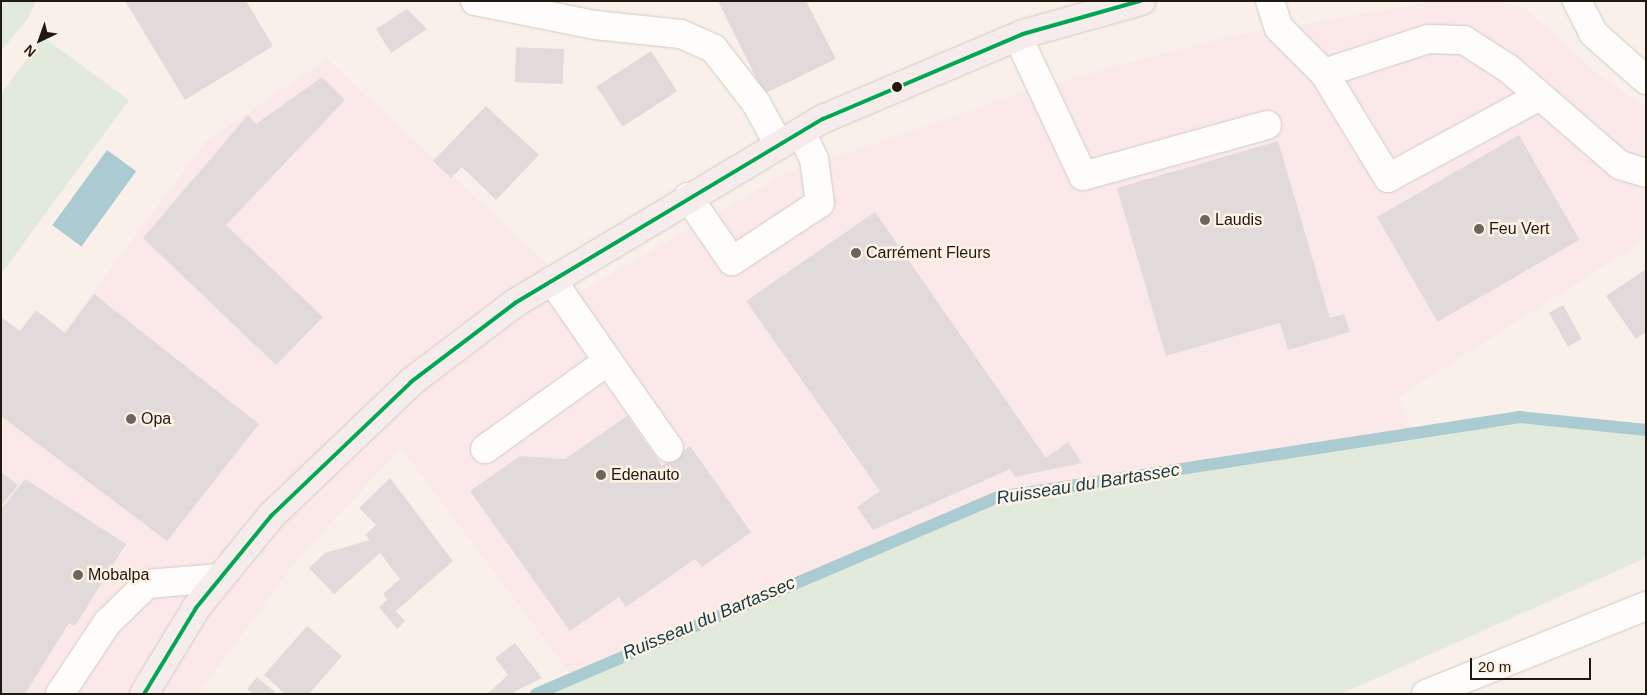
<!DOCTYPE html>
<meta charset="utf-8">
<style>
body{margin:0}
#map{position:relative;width:1647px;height:695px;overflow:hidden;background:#f9f1e9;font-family:Arial,sans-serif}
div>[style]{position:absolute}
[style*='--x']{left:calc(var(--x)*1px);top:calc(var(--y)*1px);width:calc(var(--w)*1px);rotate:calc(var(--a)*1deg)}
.commercial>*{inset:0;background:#fbe9e9}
.green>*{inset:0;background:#e1eadb}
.water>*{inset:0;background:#abcbd3;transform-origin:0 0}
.stream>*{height:12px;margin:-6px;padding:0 6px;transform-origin:6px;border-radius:6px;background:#abcbd3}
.building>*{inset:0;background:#e1dadb;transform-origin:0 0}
.roads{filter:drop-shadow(0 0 1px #d1cac2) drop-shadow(0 0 1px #d1cac2)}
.minor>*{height:28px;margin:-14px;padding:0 14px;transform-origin:14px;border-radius:14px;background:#fefdfc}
.major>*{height:28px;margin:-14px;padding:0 14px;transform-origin:14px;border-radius:14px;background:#f6ecec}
.bus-1>*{height:4px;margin:-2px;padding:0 2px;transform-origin:2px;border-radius:2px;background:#00a651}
.dots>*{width:14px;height:14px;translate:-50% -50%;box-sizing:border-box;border:2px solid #fff1e3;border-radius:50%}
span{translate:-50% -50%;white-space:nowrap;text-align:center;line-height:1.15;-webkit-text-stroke:5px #fff1e3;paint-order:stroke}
.poi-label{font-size:16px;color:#201910}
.left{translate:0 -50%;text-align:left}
.water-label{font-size:18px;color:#113e4a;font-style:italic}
.frame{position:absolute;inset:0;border:2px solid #201910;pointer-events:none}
.north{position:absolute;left:15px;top:15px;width:50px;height:50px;-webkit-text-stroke:4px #fff1e3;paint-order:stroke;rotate:222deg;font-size:14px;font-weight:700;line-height:20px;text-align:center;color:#201910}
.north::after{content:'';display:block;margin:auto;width:18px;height:22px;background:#201910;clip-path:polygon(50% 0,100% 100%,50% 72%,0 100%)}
.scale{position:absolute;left:1470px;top:658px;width:121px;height:22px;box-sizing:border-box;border:2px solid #201910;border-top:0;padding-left:6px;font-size:15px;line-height:18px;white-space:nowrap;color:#201910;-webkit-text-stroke:4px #fff1e3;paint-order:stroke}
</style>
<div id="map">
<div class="commercial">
<div style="clip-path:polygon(1438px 1px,1498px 1px,1524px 8px,1606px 81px,1646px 106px,1646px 239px,1398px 397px,1414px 434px,998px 497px,571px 675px,401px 448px,297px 560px,198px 694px,1px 694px,1px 415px,207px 140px,327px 59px,578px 293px,781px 176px,1035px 88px,1227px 37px)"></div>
</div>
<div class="green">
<div style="clip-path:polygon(1px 1px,36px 1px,27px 20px,1px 51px)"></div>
<div style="clip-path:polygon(43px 37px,129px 100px,1px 274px,1px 94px)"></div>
<div style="clip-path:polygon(1520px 417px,1646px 430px,1646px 558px,1341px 694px,536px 694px,998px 497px)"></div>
</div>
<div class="water">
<div style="left:107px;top:150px;width:36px;height:93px;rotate:36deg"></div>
</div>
<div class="stream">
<div style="--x:536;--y:694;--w:502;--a:-23.09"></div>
<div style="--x:998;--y:497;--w:528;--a:-8.71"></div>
<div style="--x:1520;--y:417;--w:127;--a:5.9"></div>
</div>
<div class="building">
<div style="clip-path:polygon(125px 1px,246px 1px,273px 46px,185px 100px)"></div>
<div style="clip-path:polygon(718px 1px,806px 1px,836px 59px,764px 94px)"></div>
<div style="clip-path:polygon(407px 9px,427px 29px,391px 53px,376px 29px)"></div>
<div style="left:564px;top:49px;width:35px;height:48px;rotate:92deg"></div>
<div style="left:651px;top:51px;width:48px;height:65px;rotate:57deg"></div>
<div style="clip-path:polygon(322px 77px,345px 100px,226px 225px,323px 317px,276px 365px,143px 238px,248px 115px,256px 124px)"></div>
<div style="clip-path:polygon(486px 106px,539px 155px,496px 200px,462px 167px,451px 178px,433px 161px)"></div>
<div style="left:1519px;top:135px;width:121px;height:164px;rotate:60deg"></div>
<div style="clip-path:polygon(1278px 141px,1330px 318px,1344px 314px,1350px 332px,1288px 350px,1280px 323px,1166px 356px,1117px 188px)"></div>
<div style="clip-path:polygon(875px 212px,1046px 458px,1068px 442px,1082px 463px,1015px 477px,1010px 469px,873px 530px,857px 507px,880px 491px,746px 301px)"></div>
<div style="clip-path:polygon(1646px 269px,1646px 332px,1636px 339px,1606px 296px)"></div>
<div style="clip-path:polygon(94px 294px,259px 424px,167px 541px,1px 416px,1px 317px,20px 331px,36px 310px,65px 333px)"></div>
<div style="left:1563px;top:305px;width:39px;height:16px;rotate:61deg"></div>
<div style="clip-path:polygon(627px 416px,662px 466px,690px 446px,751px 532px,702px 567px,695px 559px,626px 607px,619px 597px,570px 631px,470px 491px,520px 456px,565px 459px)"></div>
<div style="clip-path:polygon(1px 472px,18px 485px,1px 506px)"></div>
<div style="clip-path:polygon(390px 478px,453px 561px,396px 611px,405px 621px,397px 629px,379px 607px,387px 600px,383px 594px,400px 579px,380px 553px,334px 594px,309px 568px,325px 553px,370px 540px,365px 535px,376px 525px,359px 508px)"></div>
<div style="clip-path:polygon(25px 479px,126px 544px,75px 626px,69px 623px,25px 694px,1px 694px,1px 509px)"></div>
<div style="clip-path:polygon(307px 626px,342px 656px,309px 694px,285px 694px,264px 675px)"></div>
<div style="clip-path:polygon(515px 643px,542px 678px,510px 694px,487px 694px,508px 675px,495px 658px)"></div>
<div style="clip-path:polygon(257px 677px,275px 692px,273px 694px,254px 694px,247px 689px)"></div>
</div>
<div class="roads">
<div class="minor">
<div style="--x:475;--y:1;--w:122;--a:11.3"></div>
<div style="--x:595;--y:25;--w:86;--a:6"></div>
<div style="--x:681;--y:34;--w:36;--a:24"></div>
<div style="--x:714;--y:49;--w:68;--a:52.1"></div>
<div style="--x:756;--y:103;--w:48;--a:61.3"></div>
<div style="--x:1270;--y:1;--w:28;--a:72"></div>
<div style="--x:1279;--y:28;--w:64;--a:45"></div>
<div style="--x:1324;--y:73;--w:109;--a:-18.1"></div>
<div style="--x:1428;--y:39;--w:36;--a:2"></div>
<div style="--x:1464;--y:40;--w:54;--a:32.8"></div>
<div style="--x:1509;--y:69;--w:147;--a:40.9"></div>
<div style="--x:1620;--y:165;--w:27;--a:17"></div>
<div style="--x:1577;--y:1;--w:36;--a:63"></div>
<div style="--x:1593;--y:33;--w:71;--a:41.6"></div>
<div style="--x:1018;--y:37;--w:153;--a:64.9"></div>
<div style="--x:1083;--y:176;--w:191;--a:-15.5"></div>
<div style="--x:1324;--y:73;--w:123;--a:58.6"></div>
<div style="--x:1388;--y:178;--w:170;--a:-28.4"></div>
<div style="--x:688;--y:197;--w:78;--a:55.5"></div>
<div style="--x:732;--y:261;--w:105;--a:-33.4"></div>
<div style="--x:820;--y:203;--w:44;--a:-97.8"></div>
<div style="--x:814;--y:159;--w:30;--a:-116"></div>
<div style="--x:608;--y:361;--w:106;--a:55"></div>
<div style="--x:485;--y:449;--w:151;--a:-35.6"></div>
<div style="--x:608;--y:361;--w:98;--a:-124.7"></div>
<div style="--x:60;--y:694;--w:85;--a:-56.5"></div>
<div style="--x:107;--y:623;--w:56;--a:-44.3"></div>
<div style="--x:147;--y:584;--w:73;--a:-4.7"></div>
<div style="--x:1426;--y:694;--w:237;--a:-21.8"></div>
</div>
<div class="major">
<div style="--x:144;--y:694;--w:100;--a:-58.8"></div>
<div style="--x:196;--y:608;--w:119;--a:-50.8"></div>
<div style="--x:271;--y:516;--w:194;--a:-43.7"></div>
<div style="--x:411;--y:382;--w:131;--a:-37.2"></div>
<div style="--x:515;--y:303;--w:359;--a:-30.9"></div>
<div style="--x:823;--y:119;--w:217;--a:-23"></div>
<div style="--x:1023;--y:34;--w:123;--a:-15.6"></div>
</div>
</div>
<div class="bus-1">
<div style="--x:144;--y:694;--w:100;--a:-58.8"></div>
<div style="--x:196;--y:608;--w:119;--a:-50.8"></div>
<div style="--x:271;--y:516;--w:194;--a:-43.7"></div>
<div style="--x:411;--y:382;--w:131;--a:-37.2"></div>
<div style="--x:515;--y:303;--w:359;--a:-30.9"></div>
<div style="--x:823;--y:119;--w:217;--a:-23"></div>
<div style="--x:1023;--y:34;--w:122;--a:-15.8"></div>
</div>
<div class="dots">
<div style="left:897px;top:87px;background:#201910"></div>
<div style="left:1205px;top:220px;background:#6c655c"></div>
<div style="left:1479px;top:229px;background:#6c655c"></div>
<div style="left:856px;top:253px;background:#6c655c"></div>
<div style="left:131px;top:419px;background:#6c655c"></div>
<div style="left:601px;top:475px;background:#6c655c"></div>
<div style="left:78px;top:575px;background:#6c655c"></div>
</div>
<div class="poi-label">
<span class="left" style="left:1215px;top:220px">Laudis</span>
<span class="left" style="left:1489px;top:229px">Feu Vert</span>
<span class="left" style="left:866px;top:253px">Carrément Fleurs</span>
<span class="left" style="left:141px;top:419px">Opa</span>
<span class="left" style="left:611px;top:475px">Edenauto</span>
<span class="left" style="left:88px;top:575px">Mobalpa</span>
</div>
<div class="water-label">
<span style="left:1088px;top:484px;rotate:-9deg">Ruisseau du Bartassec</span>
<span style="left:709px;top:618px;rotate:-23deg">Ruisseau du Bartassec</span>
</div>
<div class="frame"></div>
<div class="north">N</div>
<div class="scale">20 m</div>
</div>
